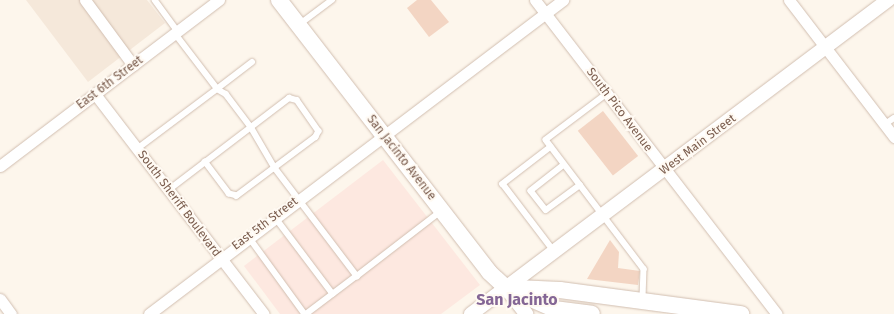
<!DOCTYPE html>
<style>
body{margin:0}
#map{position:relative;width:894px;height:314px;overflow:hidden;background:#fdf6ec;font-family:"Fira Sans",sans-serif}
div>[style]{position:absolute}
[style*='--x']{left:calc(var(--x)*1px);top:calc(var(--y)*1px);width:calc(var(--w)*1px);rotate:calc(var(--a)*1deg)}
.residential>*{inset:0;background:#f5e8da}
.commercial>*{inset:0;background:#fde8e0}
.building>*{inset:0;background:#f3d5c3;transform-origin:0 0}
.roads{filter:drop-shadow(0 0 1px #d1beb0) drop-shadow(0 0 1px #d1beb0)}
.service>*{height:5.5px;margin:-2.75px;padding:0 2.75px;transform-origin:2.75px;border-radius:2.75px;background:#fff}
.minor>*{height:11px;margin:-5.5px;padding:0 5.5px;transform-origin:5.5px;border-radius:5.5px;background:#fff}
.tertiary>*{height:14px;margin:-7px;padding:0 7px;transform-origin:7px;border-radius:7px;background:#fff}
.secondary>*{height:16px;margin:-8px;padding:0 8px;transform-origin:8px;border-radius:8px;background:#fff}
span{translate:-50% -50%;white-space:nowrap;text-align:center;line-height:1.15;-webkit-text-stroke:4px #fffaf3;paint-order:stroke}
.street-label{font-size:12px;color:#7a5c4d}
.district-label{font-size:16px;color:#846695;font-weight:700}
</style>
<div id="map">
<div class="residential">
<div style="clip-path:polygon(26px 0,147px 0,165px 23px,88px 82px)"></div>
</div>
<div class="commercial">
<div style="clip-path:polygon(383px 160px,480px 285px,441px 314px,280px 314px,244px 266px)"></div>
</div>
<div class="building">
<div style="clip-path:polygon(417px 0,431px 0,449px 22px,429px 37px,407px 8px)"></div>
<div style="left:603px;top:111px;width:57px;height:32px;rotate:52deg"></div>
<div style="clip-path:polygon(610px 240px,619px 252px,618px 268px,640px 271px,638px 285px,587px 279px)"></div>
</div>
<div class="roads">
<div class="service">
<div style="--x:155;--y:0;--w:39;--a:54"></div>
<div style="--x:300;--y:24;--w:40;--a:-37"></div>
<div style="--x:217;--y:89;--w:10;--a:29"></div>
<div style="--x:226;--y:94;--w:41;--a:52.9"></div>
<div style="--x:251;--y:127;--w:48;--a:59.7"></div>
<div style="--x:275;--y:168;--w:136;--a:52.8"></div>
<div style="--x:357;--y:276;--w:63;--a:142.8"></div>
<div style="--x:217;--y:89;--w:44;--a:-37.6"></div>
<div style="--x:607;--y:94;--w:76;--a:143"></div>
<div style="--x:546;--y:140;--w:162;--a:52.8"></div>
<div style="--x:644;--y:269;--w:30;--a:92"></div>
<div style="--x:884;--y:125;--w:12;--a:-35"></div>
<div style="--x:551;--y:147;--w:61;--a:142.4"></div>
<div style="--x:503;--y:184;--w:84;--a:52.7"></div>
<div style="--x:137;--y:149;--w:100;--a:-36.9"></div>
<div style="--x:217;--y:89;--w:69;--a:-127.4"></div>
<div style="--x:564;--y:165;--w:42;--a:141.8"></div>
<div style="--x:531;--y:191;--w:24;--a:52"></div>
<div style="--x:546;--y:210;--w:42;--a:-36.3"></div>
<div style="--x:170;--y:189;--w:150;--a:-37.4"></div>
<div style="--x:289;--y:98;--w:8;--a:14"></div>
<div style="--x:297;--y:100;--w:38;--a:55"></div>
<div style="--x:319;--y:131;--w:7;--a:117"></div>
<div style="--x:316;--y:137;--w:99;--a:143.2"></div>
<div style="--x:237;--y:196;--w:8;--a:-166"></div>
<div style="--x:229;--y:194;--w:40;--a:-127"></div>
<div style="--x:275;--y:217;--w:96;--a:53"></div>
<div style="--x:249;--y:237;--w:95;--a:54"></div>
<div style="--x:357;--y:276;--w:106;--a:-37.7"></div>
</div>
<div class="minor">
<div style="--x:85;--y:0;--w:81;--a:53.6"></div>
<div style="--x:535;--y:0;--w:396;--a:52.4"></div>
<div style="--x:789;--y:0;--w:173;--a:52.5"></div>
<div style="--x:95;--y:94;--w:277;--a:52.5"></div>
<div style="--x:0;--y:166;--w:275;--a:-37.2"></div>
<div style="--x:0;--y:299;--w:19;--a:54"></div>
<div style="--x:149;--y:314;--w:520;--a:-37.18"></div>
</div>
<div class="tertiary">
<div style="--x:506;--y:288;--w:33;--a:52"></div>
<div style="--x:471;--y:314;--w:522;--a:-36.98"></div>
</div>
<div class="secondary">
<div style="--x:279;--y:0;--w:344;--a:52.3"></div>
<div style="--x:489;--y:272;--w:23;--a:43"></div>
<div style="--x:506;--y:288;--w:52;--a:23.6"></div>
<div style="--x:554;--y:309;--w:38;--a:7"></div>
<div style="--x:516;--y:288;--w:44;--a:2.6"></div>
<div style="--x:560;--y:290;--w:183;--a:7.6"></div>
</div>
</div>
<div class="street-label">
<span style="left:110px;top:83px;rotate:-37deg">East 6th Street</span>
<span style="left:619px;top:110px;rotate:53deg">South Pico Avenue</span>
<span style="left:698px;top:145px;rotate:-37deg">West Main Street</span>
<span style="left:401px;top:158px;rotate:52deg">San Jacinto Avenue</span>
<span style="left:179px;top:204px;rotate:53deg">South Sheriff Boulevard</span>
<span style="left:265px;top:224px;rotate:-37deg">East 5th Street</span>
</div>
<div class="district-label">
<span style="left:517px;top:300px">San Jacinto</span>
</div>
</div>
